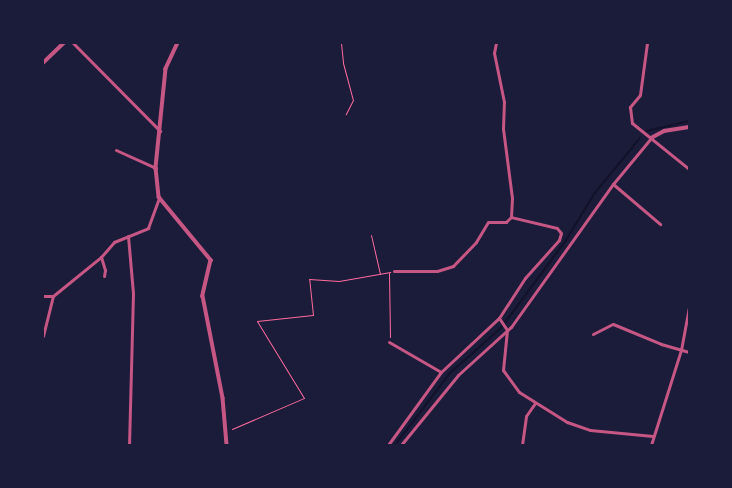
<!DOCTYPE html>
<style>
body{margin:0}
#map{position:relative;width:732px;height:488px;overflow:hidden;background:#1b1b3a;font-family:"IBM Plex Serif",serif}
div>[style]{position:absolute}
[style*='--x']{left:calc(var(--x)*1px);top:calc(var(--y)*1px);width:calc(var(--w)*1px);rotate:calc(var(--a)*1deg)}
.stream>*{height:2px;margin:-1px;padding:0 1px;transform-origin:1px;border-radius:1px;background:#12122b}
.path>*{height:1px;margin:-0.5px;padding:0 0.5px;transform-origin:0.5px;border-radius:0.5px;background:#ff6b9d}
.minor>*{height:3px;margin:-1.5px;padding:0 1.5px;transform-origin:1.5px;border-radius:1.5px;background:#c65784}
.tertiary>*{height:3.5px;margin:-1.75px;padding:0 1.75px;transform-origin:1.75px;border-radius:1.75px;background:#c65784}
span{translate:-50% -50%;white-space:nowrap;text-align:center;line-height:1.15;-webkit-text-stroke:3px #1b1b3a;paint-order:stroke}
.frame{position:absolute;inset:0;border:44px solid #1b1b3a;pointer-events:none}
</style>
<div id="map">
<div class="stream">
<div style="--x:647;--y:131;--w:43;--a:-13.4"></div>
<div style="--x:395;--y:445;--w:91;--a:-52.6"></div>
<div style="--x:450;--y:373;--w:68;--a:-41.4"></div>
<div style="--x:501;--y:328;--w:109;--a:-53.5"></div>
<div style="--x:566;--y:240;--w:54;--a:-58.7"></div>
<div style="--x:594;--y:194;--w:72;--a:-50.6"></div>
</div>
<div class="path">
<div style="--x:341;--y:43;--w:20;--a:84"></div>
<div style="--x:343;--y:63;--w:38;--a:75"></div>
<div style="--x:353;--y:100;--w:16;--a:117"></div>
<div style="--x:371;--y:235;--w:40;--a:77"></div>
<div style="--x:389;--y:273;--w:64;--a:89.1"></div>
<div style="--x:232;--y:429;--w:78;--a:-23.3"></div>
<div style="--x:304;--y:398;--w:90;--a:-121.4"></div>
<div style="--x:257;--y:321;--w:56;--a:-6.1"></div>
<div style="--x:313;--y:315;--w:36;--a:-96"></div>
<div style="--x:309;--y:279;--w:30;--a:4"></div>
<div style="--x:339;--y:281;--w:52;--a:-10"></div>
</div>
<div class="minor">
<div style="--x:73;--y:43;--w:124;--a:45.3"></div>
<div style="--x:647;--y:43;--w:52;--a:97.7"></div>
<div style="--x:640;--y:95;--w:16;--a:130"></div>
<div style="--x:630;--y:107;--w:16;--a:83"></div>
<div style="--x:632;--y:123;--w:73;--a:38.9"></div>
<div style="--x:116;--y:150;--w:44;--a:24.2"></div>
<div style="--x:613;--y:184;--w:62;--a:40.4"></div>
<div style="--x:128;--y:236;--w:57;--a:85"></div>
<div style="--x:133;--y:293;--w:152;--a:91.5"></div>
<div style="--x:101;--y:257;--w:14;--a:73"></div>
<div style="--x:105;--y:270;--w:6;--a:99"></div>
<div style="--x:394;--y:271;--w:43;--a:0"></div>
<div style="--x:437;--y:271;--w:17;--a:-17"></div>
<div style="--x:453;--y:266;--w:33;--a:-46"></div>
<div style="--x:476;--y:242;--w:23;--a:-59"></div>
<div style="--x:488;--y:222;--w:18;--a:0"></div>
<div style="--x:506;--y:222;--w:7;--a:-45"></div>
<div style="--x:511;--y:217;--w:19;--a:-87"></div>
<div style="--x:512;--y:198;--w:70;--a:-97.4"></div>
<div style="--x:503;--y:129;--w:27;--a:-88"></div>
<div style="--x:504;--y:102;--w:50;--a:-101.5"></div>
<div style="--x:494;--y:53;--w:10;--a:-79"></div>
<div style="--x:43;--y:296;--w:10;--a:0"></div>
<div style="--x:53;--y:296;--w:62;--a:-39.1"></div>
<div style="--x:101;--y:257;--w:20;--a:-49"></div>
<div style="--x:114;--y:242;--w:37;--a:-22"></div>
<div style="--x:148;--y:228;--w:33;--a:-70"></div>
<div style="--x:499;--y:318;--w:14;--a:56"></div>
<div style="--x:507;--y:330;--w:40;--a:95.7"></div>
<div style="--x:503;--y:370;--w:27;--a:54"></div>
<div style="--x:519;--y:392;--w:57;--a:32"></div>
<div style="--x:567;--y:422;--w:24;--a:19"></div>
<div style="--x:590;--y:430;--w:63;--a:5.4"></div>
<div style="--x:593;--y:334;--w:22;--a:-27"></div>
<div style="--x:613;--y:324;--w:52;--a:22.6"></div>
<div style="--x:661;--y:344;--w:29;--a:16"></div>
<div style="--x:43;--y:336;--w:41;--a:-76"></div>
<div style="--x:389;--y:342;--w:60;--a:30"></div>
<div style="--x:388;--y:445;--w:90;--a:-54"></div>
<div style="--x:441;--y:372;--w:79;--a:-43"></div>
<div style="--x:499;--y:318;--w:48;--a:-57"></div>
<div style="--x:525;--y:278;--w:51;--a:-48.2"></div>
<div style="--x:559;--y:240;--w:7;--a:-74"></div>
<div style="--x:561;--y:233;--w:6;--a:-129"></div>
<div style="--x:557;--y:228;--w:47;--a:-166.6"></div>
<div style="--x:401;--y:445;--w:90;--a:-50.8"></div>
<div style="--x:458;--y:375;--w:72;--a:-42.2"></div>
<div style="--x:511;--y:327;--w:176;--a:-54.5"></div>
<div style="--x:613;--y:184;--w:60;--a:-50.4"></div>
<div style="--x:522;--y:445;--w:29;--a:-82"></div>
<div style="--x:526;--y:416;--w:16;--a:-55"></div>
<div style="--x:651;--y:445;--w:100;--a:-72.5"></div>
<div style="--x:681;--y:350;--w:44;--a:-79.5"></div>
</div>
<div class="tertiary">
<div style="--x:178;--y:43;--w:29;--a:115"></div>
<div style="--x:166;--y:69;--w:100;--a:95.8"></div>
<div style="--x:156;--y:168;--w:29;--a:84"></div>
<div style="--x:159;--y:197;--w:82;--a:50.5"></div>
<div style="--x:211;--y:260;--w:37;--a:103"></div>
<div style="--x:203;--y:296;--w:104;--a:78.9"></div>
<div style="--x:223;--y:398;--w:47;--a:85.1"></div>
<div style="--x:43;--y:63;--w:29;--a:-44"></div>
<div style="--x:651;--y:138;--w:15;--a:-28"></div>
<div style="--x:664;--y:131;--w:25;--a:-9"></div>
</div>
<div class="frame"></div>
</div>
